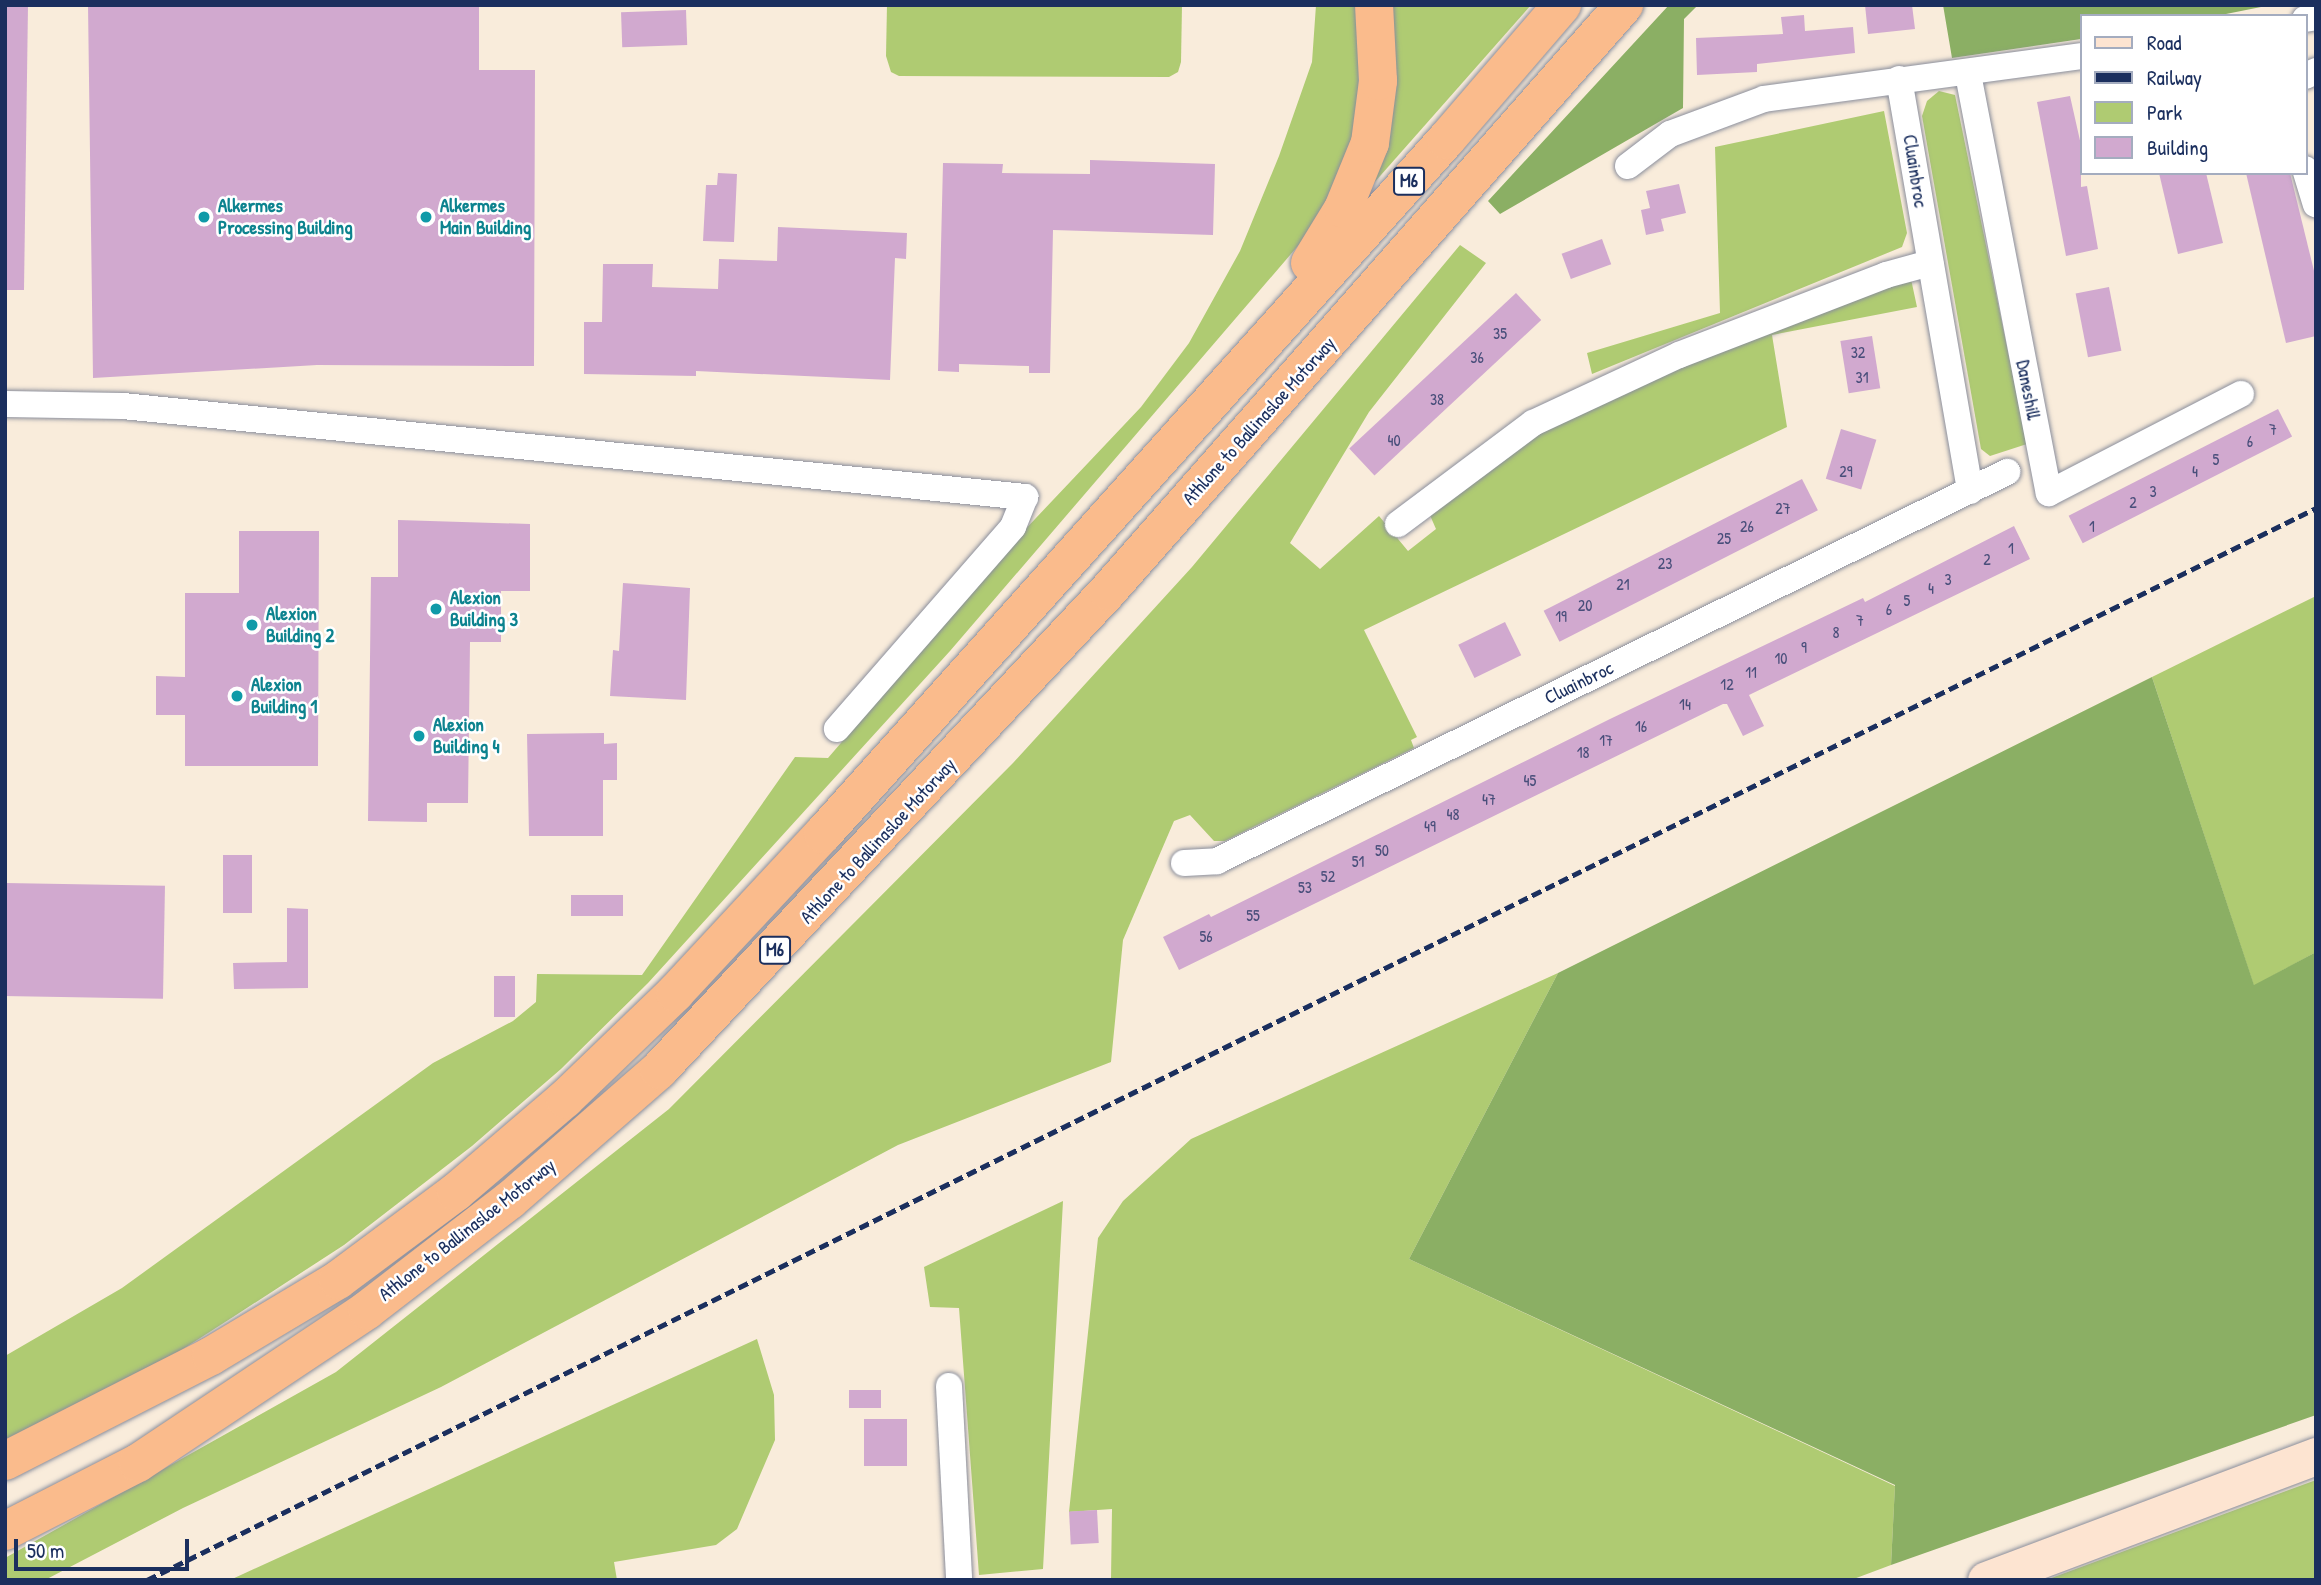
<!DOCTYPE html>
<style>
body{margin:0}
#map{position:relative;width:2321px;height:1585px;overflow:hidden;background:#f9ecdb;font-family:"Patrick Hand",sans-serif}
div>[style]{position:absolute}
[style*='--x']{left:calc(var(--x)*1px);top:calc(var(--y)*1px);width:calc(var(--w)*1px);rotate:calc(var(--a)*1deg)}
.green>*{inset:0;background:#afcb72}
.forest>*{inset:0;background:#8baf64}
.building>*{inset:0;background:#d1a9cf;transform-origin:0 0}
.roads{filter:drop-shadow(0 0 2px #8a8e9c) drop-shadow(0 0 2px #8a8e9c)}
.minor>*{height:26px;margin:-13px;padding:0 13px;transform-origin:13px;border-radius:13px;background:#fff}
.secondary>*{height:37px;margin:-18.5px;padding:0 18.5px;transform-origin:18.5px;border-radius:18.5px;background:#fde4d1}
.motorway>*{height:38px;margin:-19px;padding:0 19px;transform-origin:19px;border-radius:19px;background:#fabb8c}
.rail>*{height:5px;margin-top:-2.5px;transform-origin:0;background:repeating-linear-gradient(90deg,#1b2f5e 0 10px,transparent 0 15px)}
.dots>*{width:19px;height:19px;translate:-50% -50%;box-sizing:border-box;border:4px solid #fff;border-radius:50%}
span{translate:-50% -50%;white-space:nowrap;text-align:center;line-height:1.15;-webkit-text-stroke:5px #fff;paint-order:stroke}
.number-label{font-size:16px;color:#484e7a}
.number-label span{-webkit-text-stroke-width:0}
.shield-label span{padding:2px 5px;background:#fff;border:2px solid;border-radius:5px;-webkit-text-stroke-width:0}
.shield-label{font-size:18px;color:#1b2f5e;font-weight:700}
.street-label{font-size:19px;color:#1b2f5e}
.culture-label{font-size:19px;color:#0d838f;font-weight:700}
.left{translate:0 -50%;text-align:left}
.frame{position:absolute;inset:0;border:7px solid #1b2f5e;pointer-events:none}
.legend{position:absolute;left:2080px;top:14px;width:228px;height:161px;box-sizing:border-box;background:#fff;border:2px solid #a4acbf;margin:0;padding:9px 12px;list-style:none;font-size:21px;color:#1b2f5e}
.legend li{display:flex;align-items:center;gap:14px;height:35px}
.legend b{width:35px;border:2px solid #a4acbf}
.scale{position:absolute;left:14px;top:1539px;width:175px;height:32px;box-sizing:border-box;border:4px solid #1b2f5e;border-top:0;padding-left:9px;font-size:21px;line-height:24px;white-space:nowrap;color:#1b2f5e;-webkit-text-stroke:5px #fff;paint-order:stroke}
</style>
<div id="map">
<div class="green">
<div style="clip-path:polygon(887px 5px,1182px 5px,1181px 62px,1178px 72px,1169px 77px,899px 76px,891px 72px,886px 56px)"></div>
<div style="clip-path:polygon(1316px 5px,1360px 5px,1358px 128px,1315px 226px,950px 651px,648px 983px,561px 1069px,472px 1146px,344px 1245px,233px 1317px,155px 1367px,5px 1447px,5px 1356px,122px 1288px,433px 1063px,513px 1021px,536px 1002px,537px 974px,642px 975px,795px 757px,828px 758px,1018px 537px,1141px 407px,1189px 343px,1240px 251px,1279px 156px,1312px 62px)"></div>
<div style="clip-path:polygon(1382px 5px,1531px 5px,1373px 184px)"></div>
<div style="clip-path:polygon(1939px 91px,1955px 95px,2027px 444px,1990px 456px,1981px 449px,1922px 116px,1927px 101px)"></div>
<div style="clip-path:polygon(1884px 111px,1907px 233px,1902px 247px,1592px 374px,1587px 353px,1720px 313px,1715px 147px)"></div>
<div style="clip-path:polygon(1460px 245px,1486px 263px,1369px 412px,1290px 543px,1320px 569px,1379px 516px,1408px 551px,1436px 529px,1429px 513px,1534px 433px,1650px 376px,1911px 279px,1917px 307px,1772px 335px,1787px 427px,1364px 630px,1417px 737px,1411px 740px,1414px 748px,1225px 841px,1214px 841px,1190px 815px,1174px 821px,1123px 940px,1111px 1062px,898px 1145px,441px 1387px,183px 1508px,45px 1580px,5px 1580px,5px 1558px,336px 1372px,669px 1109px,1013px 763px,1192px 567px)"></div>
<div style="clip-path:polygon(2316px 596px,2316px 952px,2254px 986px,2152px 677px)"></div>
<div style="clip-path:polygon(1558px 973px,1409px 1259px,1895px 1486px,1891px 1565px,1851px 1580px,1111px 1580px,1112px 1509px,1069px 1512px,1098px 1238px,1123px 1201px,1191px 1139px)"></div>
<div style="clip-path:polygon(1063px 1201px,1043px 1569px,979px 1575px,959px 1308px,930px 1307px,924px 1267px)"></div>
<div style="clip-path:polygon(757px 1339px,774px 1395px,775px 1440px,737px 1529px,716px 1545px,614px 1562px,617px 1580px,230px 1580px)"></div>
<div style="clip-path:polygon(2316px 1480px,2316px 1580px,2046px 1580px)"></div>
</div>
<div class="forest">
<div style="clip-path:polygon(1669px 5px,1698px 5px,1684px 19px,1683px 108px,1500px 214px,1488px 201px)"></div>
<div style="clip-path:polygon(1943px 5px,2271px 5px,2216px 16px,2081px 16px,2081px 39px,1952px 58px)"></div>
<div style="clip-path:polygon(2152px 677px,2254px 985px,2316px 952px,2316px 1415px,1891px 1565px,1895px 1485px,1409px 1259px,1558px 973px)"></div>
</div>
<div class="building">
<div style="clip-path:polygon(5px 5px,28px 5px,24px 290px,5px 290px)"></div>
<div style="clip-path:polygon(88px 5px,479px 5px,479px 70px,535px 70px,534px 366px,317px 365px,93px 378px)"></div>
<div style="clip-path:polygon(1865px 5px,1912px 5px,1915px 29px,1868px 34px)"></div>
<div style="left:686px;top:10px;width:35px;height:65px;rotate:88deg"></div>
<div style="clip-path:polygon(1804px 15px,1805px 31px,1853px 27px,1855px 53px,1757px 64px,1757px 72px,1697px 75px,1696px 38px,1783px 34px,1781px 17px)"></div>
<div style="clip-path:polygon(2070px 96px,2081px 145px,2081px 187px,2087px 186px,2098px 249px,2066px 256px,2037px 102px)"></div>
<div style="clip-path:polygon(1090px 160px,1215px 164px,1213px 235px,1053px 230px,1050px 373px,1029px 373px,1029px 366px,959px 364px,959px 372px,938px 371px,943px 163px,1003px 164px,1002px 173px,1090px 174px)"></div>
<div style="clip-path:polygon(718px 173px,737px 174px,734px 242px,703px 241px,706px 185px,717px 185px)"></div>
<div style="clip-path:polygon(2159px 173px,2206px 173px,2223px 243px,2178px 254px)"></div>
<div style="clip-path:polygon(2246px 173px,2290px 173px,2316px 279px,2316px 336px,2286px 343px)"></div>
<div style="clip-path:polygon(1679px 184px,1686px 213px,1661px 219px,1664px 231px,1646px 235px,1641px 210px,1650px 208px,1646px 191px)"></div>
<div style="clip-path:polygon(778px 227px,907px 233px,906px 259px,895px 258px,890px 380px,696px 371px,696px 376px,584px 374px,584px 322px,602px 322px,603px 264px,653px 264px,652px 287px,718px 289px,719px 259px,777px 261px)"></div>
<div style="left:1602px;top:239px;width:27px;height:43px;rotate:70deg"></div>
<div style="left:2109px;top:287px;width:65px;height:34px;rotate:79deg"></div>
<div style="left:1516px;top:293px;width:37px;height:228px;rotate:47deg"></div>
<div style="left:1872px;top:336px;width:53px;height:32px;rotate:81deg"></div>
<div style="left:2278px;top:409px;width:31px;height:235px;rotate:63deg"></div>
<div style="left:1841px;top:429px;width:37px;height:52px;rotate:17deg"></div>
<div style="left:1802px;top:479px;width:35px;height:290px;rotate:63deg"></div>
<div style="clip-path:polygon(398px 520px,530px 524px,530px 591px,501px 591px,501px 642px,470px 642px,468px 803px,427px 803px,427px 822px,368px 821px,371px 577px,398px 577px)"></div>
<div style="clip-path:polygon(2014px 526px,2030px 559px,1749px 695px,1764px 726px,1743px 736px,1727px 704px,1723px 704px,1179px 970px,1163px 937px,1209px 914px,1211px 917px,1610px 719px,1863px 598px,1865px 602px)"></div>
<div style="clip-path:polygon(239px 531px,319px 531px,318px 766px,185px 766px,185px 715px,156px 715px,156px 676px,185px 677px,185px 593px,239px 593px)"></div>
<div style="clip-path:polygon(623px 583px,690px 588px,686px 700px,610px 696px,613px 650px,619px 651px)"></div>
<div style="left:1505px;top:622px;width:37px;height:52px;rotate:64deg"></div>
<div style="clip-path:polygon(604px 733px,604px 744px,617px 743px,617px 780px,603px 780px,603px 836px,529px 836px,527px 734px)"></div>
<div style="left:223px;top:855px;width:29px;height:58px"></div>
<div style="left:5px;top:883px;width:160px;height:113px;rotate:1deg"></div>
<div style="left:571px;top:895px;width:52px;height:21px"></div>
<div style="clip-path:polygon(287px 908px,308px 909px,308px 988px,234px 989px,233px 963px,287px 962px)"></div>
<div style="left:494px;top:976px;width:21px;height:41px"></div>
<div style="left:849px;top:1390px;width:32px;height:18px"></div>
<div style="left:864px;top:1419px;width:43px;height:47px"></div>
<div style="left:1097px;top:1510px;width:33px;height:28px;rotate:87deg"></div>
</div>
<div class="roads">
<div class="minor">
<div style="--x:2305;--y:19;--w:11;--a:-10"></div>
<div style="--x:1968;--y:74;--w:427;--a:79.1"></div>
<div style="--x:2049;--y:493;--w:216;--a:-27.3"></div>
<div style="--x:2305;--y:76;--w:12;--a:-24"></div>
<div style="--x:1899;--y:79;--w:418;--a:80.2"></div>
<div style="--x:1628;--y:166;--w:53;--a:-37.3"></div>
<div style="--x:1670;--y:134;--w:100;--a:-20.4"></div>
<div style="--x:1764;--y:99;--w:320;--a:-7.7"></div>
<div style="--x:2305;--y:169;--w:37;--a:73"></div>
<div style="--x:5;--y:404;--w:118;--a:1"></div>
<div style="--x:123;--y:406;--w:907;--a:5.76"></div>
<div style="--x:1025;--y:497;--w:32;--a:112"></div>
<div style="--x:1013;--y:527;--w:268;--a:131.1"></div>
<div style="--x:1398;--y:524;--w:169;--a:-36.8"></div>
<div style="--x:1533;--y:423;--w:161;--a:-25"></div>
<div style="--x:1679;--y:355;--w:222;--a:-21.1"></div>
<div style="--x:1886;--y:275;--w:46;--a:-15.3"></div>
<div style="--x:1184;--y:863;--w:33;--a:-3"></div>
<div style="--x:1217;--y:861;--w:881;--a:-26.22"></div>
<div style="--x:949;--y:1386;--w:194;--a:87"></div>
</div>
<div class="secondary">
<div style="--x:1986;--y:1580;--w:353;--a:-20.6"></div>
</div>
<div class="motorway">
<div style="--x:1310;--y:263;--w:63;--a:-58.6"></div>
<div style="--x:1343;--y:209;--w:71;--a:-67.8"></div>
<div style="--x:1370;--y:143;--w:63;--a:-82.6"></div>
<div style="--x:1378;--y:81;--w:76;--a:-93"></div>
<div style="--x:5;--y:1461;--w:231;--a:-27"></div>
<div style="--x:211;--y:1356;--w:148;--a:-30.9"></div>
<div style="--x:338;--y:1280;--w:147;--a:-36.7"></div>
<div style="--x:456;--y:1192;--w:143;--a:-40.5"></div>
<div style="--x:565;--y:1099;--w:153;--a:-43.9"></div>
<div style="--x:675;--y:993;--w:217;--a:-47.1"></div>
<div style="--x:823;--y:834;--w:933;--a:-48.09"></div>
<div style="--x:1446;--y:140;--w:178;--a:-49.3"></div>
<div style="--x:5;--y:1531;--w:149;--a:-27.1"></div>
<div style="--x:138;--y:1463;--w:275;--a:-33.7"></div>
<div style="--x:367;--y:1310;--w:180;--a:-37.6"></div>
<div style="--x:510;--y:1200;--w:198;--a:-41.1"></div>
<div style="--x:659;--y:1070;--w:657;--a:-46.85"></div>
<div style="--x:1108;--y:591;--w:781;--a:-48.63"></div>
</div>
</div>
<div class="rail">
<div style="--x:147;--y:1580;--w:2419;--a:-26.3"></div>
</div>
<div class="dots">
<div style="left:204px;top:217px;background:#0f9aa8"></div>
<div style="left:426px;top:217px;background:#0f9aa8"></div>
<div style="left:436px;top:609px;background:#0f9aa8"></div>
<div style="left:252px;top:625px;background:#0f9aa8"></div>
<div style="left:237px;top:696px;background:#0f9aa8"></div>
<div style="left:419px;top:736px;background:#0f9aa8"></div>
</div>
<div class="number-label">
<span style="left:1500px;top:333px">35</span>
<span style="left:1858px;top:352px">32</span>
<span style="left:1477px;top:357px">36</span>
<span style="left:1862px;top:377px">31</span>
<span style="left:1437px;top:399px">38</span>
<span style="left:2273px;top:429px">7</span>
<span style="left:1394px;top:440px">40</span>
<span style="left:2250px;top:441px">6</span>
<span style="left:2216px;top:459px">5</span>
<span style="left:1846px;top:471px">29</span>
<span style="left:2195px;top:471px">4</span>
<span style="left:2153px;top:491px">3</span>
<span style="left:2133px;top:502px">2</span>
<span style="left:1783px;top:508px">27</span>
<span style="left:1747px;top:526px">26</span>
<span style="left:2092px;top:526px">1</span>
<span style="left:1724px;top:538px">25</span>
<span style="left:2011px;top:548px">1</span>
<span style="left:1987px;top:559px">2</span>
<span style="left:1665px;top:563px">23</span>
<span style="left:1948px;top:579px">3</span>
<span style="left:1623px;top:584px">21</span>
<span style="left:1931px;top:588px">4</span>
<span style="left:1907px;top:600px">5</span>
<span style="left:1585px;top:605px">20</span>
<span style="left:1889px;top:609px">6</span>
<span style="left:1561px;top:616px">19</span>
<span style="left:1860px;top:620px">7</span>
<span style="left:1836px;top:632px">8</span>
<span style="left:1804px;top:647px">9</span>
<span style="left:1781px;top:658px">10</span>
<span style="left:1751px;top:672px">11</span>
<span style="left:1727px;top:684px">12</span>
<span style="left:1685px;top:704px">14</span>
<span style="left:1641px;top:726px">16</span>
<span style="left:1606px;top:740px">17</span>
<span style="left:1583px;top:752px">18</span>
<span style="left:1530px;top:780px">45</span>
<span style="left:1489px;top:799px">47</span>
<span style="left:1453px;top:814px">48</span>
<span style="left:1430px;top:826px">49</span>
<span style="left:1382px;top:850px">50</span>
<span style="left:1358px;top:861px">51</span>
<span style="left:1328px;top:876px">52</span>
<span style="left:1305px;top:887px">53</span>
<span style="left:1253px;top:915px">55</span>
<span style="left:1206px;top:936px">56</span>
</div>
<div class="shield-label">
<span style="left:1409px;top:181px">M6</span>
<span style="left:775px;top:950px">M6</span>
</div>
<div class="street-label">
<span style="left:1915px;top:171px;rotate:81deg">Cluainbroc</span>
<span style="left:2028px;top:390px;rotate:79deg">Daneshill</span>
<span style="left:1259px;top:421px;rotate:-48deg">Athlone to Ballinasloe Motorway</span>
<span style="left:1579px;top:683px;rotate:-26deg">Cluainbroc</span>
<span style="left:878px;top:841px;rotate:-47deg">Athlone to Ballinasloe Motorway</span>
<span style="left:467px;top:1230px;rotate:-38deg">Athlone to Ballinasloe Motorway</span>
</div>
<div class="culture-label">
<span class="left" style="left:218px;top:217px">Alkermes<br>Processing Building</span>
<span class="left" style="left:440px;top:217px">Alkermes<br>Main Building</span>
<span class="left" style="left:450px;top:609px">Alexion<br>Building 3</span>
<span class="left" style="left:266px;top:625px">Alexion<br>Building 2</span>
<span class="left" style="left:251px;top:696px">Alexion<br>Building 1</span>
<span class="left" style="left:433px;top:736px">Alexion<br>Building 4</span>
</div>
<div class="frame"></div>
<ul class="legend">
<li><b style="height:9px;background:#fde4d1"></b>Road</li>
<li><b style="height:9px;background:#1b2f5e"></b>Railway</li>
<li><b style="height:19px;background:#afcb72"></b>Park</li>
<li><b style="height:19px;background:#d1a9cf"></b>Building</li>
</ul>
<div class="scale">50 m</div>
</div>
